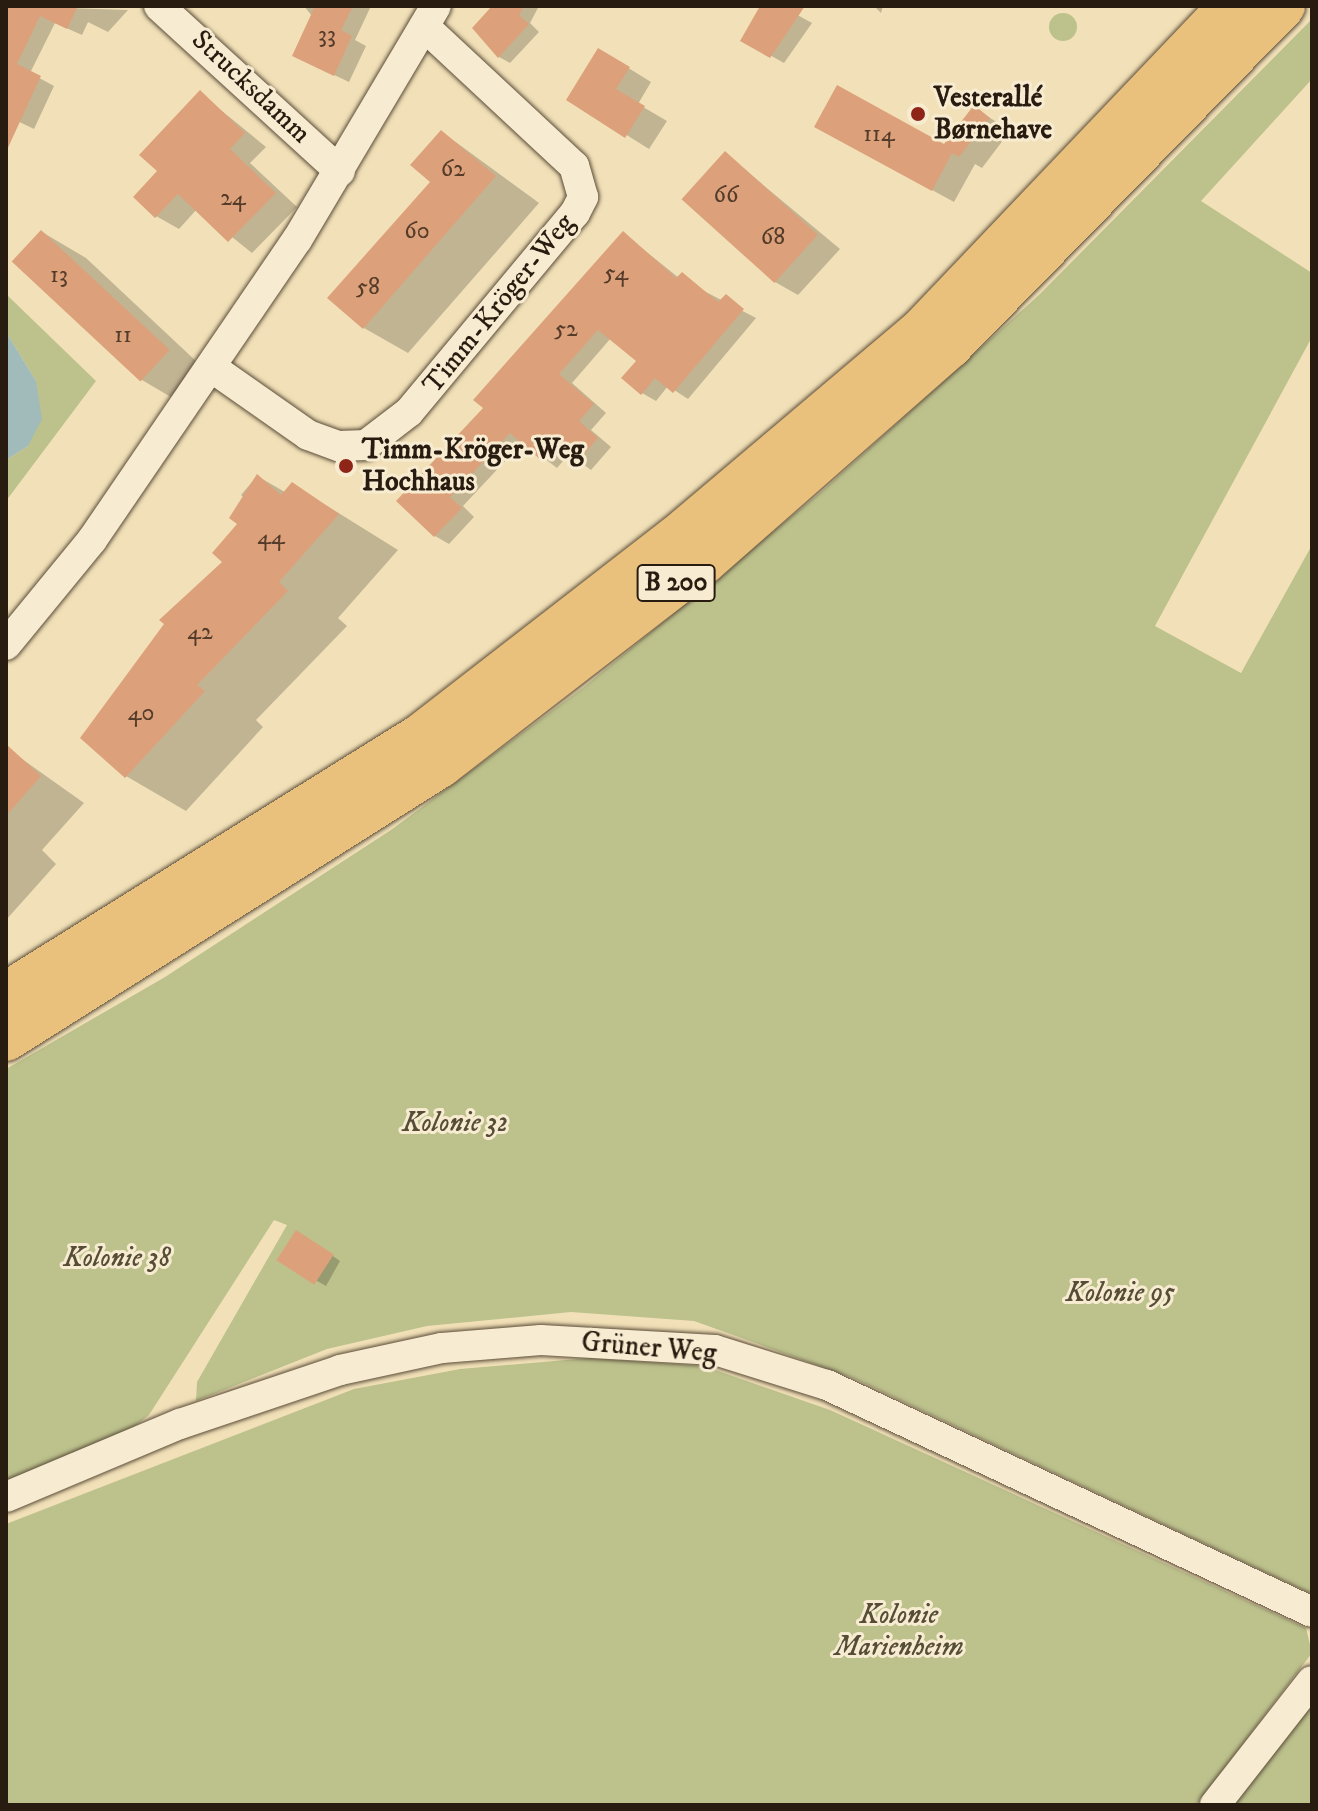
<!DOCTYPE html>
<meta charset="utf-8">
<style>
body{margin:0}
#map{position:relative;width:1318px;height:1811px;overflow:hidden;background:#f2e1b8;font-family:"IM FELL DW Pica",serif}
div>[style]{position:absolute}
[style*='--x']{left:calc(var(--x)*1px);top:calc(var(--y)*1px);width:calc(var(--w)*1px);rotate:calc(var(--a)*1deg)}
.green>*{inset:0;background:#bdc28d}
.round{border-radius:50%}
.water>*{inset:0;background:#a1baba}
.shadow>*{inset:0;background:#0003}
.building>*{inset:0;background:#dca17a;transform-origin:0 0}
.roads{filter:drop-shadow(0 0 2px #5a4c39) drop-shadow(0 0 2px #5a4c39)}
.minor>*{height:30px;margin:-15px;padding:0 15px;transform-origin:15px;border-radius:15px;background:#f7ecd1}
.trunk>*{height:44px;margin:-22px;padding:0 22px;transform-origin:22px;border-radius:22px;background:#e9c07c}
.dots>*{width:22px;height:22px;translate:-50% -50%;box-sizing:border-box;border:4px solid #f7ecd1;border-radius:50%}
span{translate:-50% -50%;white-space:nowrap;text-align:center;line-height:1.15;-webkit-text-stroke:6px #f7ecd1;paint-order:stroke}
.number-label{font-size:24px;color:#553c2a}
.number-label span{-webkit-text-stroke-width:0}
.shield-label span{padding:2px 6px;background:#f7ecd1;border:2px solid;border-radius:6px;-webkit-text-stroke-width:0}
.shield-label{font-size:26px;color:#281b0f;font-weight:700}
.street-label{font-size:28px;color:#281b0f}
.poi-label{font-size:28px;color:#281b0f;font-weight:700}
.left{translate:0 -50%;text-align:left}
.park-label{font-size:28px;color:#554d35;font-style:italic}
.frame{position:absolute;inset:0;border:8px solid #281b0f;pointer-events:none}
</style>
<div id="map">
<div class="green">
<div class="round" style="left:1049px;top:13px;width:28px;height:28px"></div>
<div style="clip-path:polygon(1312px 19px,1312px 79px,1201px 201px,1312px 273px,1312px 337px,1155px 626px,1241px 673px,1312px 545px,1312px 1594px,853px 1378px,694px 1321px,571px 1312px,427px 1326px,327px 1349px,196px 1401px,197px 1382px,287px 1225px,274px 1220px,149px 1415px,123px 1436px,6px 1483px,6px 1069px,165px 977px,391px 830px,584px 687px,821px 492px,1040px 294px)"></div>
<div style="clip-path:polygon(6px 294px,96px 381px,6px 501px,6px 460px,28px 446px,36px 381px,6px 332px)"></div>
<div style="clip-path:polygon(589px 1358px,704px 1366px,830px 1410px,1306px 1628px,1312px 1653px,1196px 1805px,6px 1805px,6px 1524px,354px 1389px,460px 1369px)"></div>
<div style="clip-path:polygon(1312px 1698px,1312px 1805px,1228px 1805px)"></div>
</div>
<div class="water">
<div style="clip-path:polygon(6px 332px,36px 381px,42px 419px,28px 446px,6px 460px)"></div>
</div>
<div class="shadow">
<div style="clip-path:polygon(6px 6px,128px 10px,108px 32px,88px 22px,82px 35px,55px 23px,30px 73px,54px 86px,34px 129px,9px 117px,6px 123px)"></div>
<div style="clip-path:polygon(304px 6px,371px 6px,355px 40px,366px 46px,349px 82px,309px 63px,312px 16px)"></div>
<div style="clip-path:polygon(494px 6px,539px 6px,530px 23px,539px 32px,510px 63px,499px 57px)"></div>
<div style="clip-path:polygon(762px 6px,781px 6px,812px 23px,784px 63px,743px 40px)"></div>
<div style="clip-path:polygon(870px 6px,883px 6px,881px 13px,876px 8px)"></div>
<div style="clip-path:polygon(622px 64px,651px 82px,638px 104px,667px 121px,649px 149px,569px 99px)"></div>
<div style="clip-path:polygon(200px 93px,266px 147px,250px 163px,297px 207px,252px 253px,197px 209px,179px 229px,156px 216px)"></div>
<div style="clip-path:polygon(975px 108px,1010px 131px,982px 168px,975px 164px,954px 202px,839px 139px,945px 146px)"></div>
<div style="clip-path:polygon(442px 132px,539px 203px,408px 353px,364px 328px,433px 181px)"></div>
<div style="clip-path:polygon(725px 153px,840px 249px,798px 295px,775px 282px)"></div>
<div style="clip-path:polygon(42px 232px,86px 258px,213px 377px,186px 406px,142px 380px)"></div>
<div style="clip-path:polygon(623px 233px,679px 278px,756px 318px,688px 399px,668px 386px,656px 401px,642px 393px,638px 361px,611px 338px,572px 383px,606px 413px,591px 430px,611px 447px,591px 470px,569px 454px,557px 468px,523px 442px,463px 506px,474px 517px,449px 544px,435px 536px,399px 501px,485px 408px)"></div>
<div style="clip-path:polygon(257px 476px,285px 492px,292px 484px,398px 550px,338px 618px,347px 626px,256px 720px,263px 727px,186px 811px,126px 776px,225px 562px,247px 500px,241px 495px)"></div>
<div style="clip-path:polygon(8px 749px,84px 803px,42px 850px,56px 864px,6px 920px)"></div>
<div style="clip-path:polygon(304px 1236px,340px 1261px,326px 1286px,282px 1261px)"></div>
</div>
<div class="building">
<div style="clip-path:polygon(6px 6px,78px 6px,67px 29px,40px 16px,17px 64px,41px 76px,6px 152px)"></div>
<div style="clip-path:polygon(315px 6px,353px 6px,341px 30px,352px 36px,334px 76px,292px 56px)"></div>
<div style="clip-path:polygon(492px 6px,524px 6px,519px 15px,529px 24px,498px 58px,472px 28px)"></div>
<div style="clip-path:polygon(760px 6px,805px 6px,770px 58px,740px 41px)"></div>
<div style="clip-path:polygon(598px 48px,630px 67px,616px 89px,645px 106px,625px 138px,566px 100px)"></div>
<div style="clip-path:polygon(837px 85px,944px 144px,974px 105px,990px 118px,959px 157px,952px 153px,932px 191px,814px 127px)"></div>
<div style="clip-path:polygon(200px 90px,245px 133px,230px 149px,276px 193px,228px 242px,178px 194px,155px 218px,133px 197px,157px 171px,139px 155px)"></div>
<div style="clip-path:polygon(441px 130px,496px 176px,363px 329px,327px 298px,430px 182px,410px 165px)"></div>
<div style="left:725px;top:151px;width:125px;height:65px;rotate:42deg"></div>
<div style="left:41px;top:230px;width:176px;height:43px;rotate:43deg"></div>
<div style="clip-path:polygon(623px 231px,676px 278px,682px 272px,718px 302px,726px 294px,744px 309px,673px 393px,655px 378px,641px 395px,621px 378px,636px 361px,598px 330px,559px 374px,594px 404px,579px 421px,598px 438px,576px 463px,556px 445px,542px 461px,510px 433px,450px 497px,462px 508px,434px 537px,396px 501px,483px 408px,473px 400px)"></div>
<div style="clip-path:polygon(257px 474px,281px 495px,292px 482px,339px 514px,279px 582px,288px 591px,197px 685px,205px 691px,125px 778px,80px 738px,164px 624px,159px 620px,222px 562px,212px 553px,237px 524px,229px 518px)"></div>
<div style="clip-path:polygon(6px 744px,41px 776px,6px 816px)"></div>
<div style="left:296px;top:1230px;width:45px;height:36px;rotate:33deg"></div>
</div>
<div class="roads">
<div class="minor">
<div style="--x:159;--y:6;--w:245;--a:42.4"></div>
<div style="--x:211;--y:367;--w:118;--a:35"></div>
<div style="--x:308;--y:435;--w:33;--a:20"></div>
<div style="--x:339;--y:446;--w:27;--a:-2"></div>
<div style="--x:366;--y:445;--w:54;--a:-37.5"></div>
<div style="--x:409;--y:412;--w:259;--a:-50.2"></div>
<div style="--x:575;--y:213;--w:18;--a:-63"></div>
<div style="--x:583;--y:197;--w:32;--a:-106"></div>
<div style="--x:574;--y:166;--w:205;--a:-137"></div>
<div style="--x:6;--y:645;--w:136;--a:-50.7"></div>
<div style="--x:92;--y:540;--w:363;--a:-55.7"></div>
<div style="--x:297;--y:240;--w:272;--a:-59.3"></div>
<div style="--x:6;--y:1497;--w:189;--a:-22.8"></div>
<div style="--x:180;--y:1424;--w:169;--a:-18.6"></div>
<div style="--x:340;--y:1370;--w:104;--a:-12.2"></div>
<div style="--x:442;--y:1348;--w:99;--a:-4.6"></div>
<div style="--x:541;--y:1340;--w:174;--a:3.3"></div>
<div style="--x:715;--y:1350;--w:117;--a:17.4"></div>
<div style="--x:827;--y:1385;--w:535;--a:25.08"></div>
<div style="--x:1215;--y:1805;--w:157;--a:-52"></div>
</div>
<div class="trunk">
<div style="--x:6;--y:994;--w:485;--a:-31.9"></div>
<div style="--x:418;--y:738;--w:326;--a:-37.8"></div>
<div style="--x:676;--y:538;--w:321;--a:-40.2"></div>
<div style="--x:921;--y:331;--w:449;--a:-46.4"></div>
<div style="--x:6;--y:1039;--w:514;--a:-32.21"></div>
<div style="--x:441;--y:765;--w:332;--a:-37.7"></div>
<div style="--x:704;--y:562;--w:327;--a:-41.3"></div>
<div style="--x:950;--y:346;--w:476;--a:-45.6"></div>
</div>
</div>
<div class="dots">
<div style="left:918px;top:114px;background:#8f2418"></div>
<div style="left:346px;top:466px;background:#8f2418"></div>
</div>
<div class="number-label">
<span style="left:327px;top:36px">33</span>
<span style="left:879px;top:135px">114</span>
<span style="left:453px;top:170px">62</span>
<span style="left:726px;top:196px">66</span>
<span style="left:233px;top:199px">24</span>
<span style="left:417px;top:232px">60</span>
<span style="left:773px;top:238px">68</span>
<span style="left:616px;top:274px">54</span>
<span style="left:59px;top:276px">13</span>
<span style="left:368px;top:288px">58</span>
<span style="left:566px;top:330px">52</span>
<span style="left:123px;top:336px">11</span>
<span style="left:271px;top:538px">44</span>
<span style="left:200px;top:633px">42</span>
<span style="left:141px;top:714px">40</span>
</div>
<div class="shield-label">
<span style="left:676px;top:583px">B 200</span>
</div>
<div class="street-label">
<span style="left:251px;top:87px;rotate:43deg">Strucksdamm</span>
<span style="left:499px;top:304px;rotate:-51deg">Timm-Kröger-Weg</span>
<span style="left:649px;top:1348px;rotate:5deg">Grüner Weg</span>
</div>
<div class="poi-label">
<span class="left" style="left:934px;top:114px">Vesterallé<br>Børnehave</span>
<span class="left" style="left:362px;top:466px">Timm-Kröger-Weg<br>Hochhaus</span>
</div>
<div class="park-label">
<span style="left:455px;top:1123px">Kolonie 32</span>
<span style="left:117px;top:1258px">Kolonie 38</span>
<span style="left:1120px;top:1293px">Kolonie 95</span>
<span style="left:899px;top:1631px">Kolonie<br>Marienheim</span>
</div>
<div class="frame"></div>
</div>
